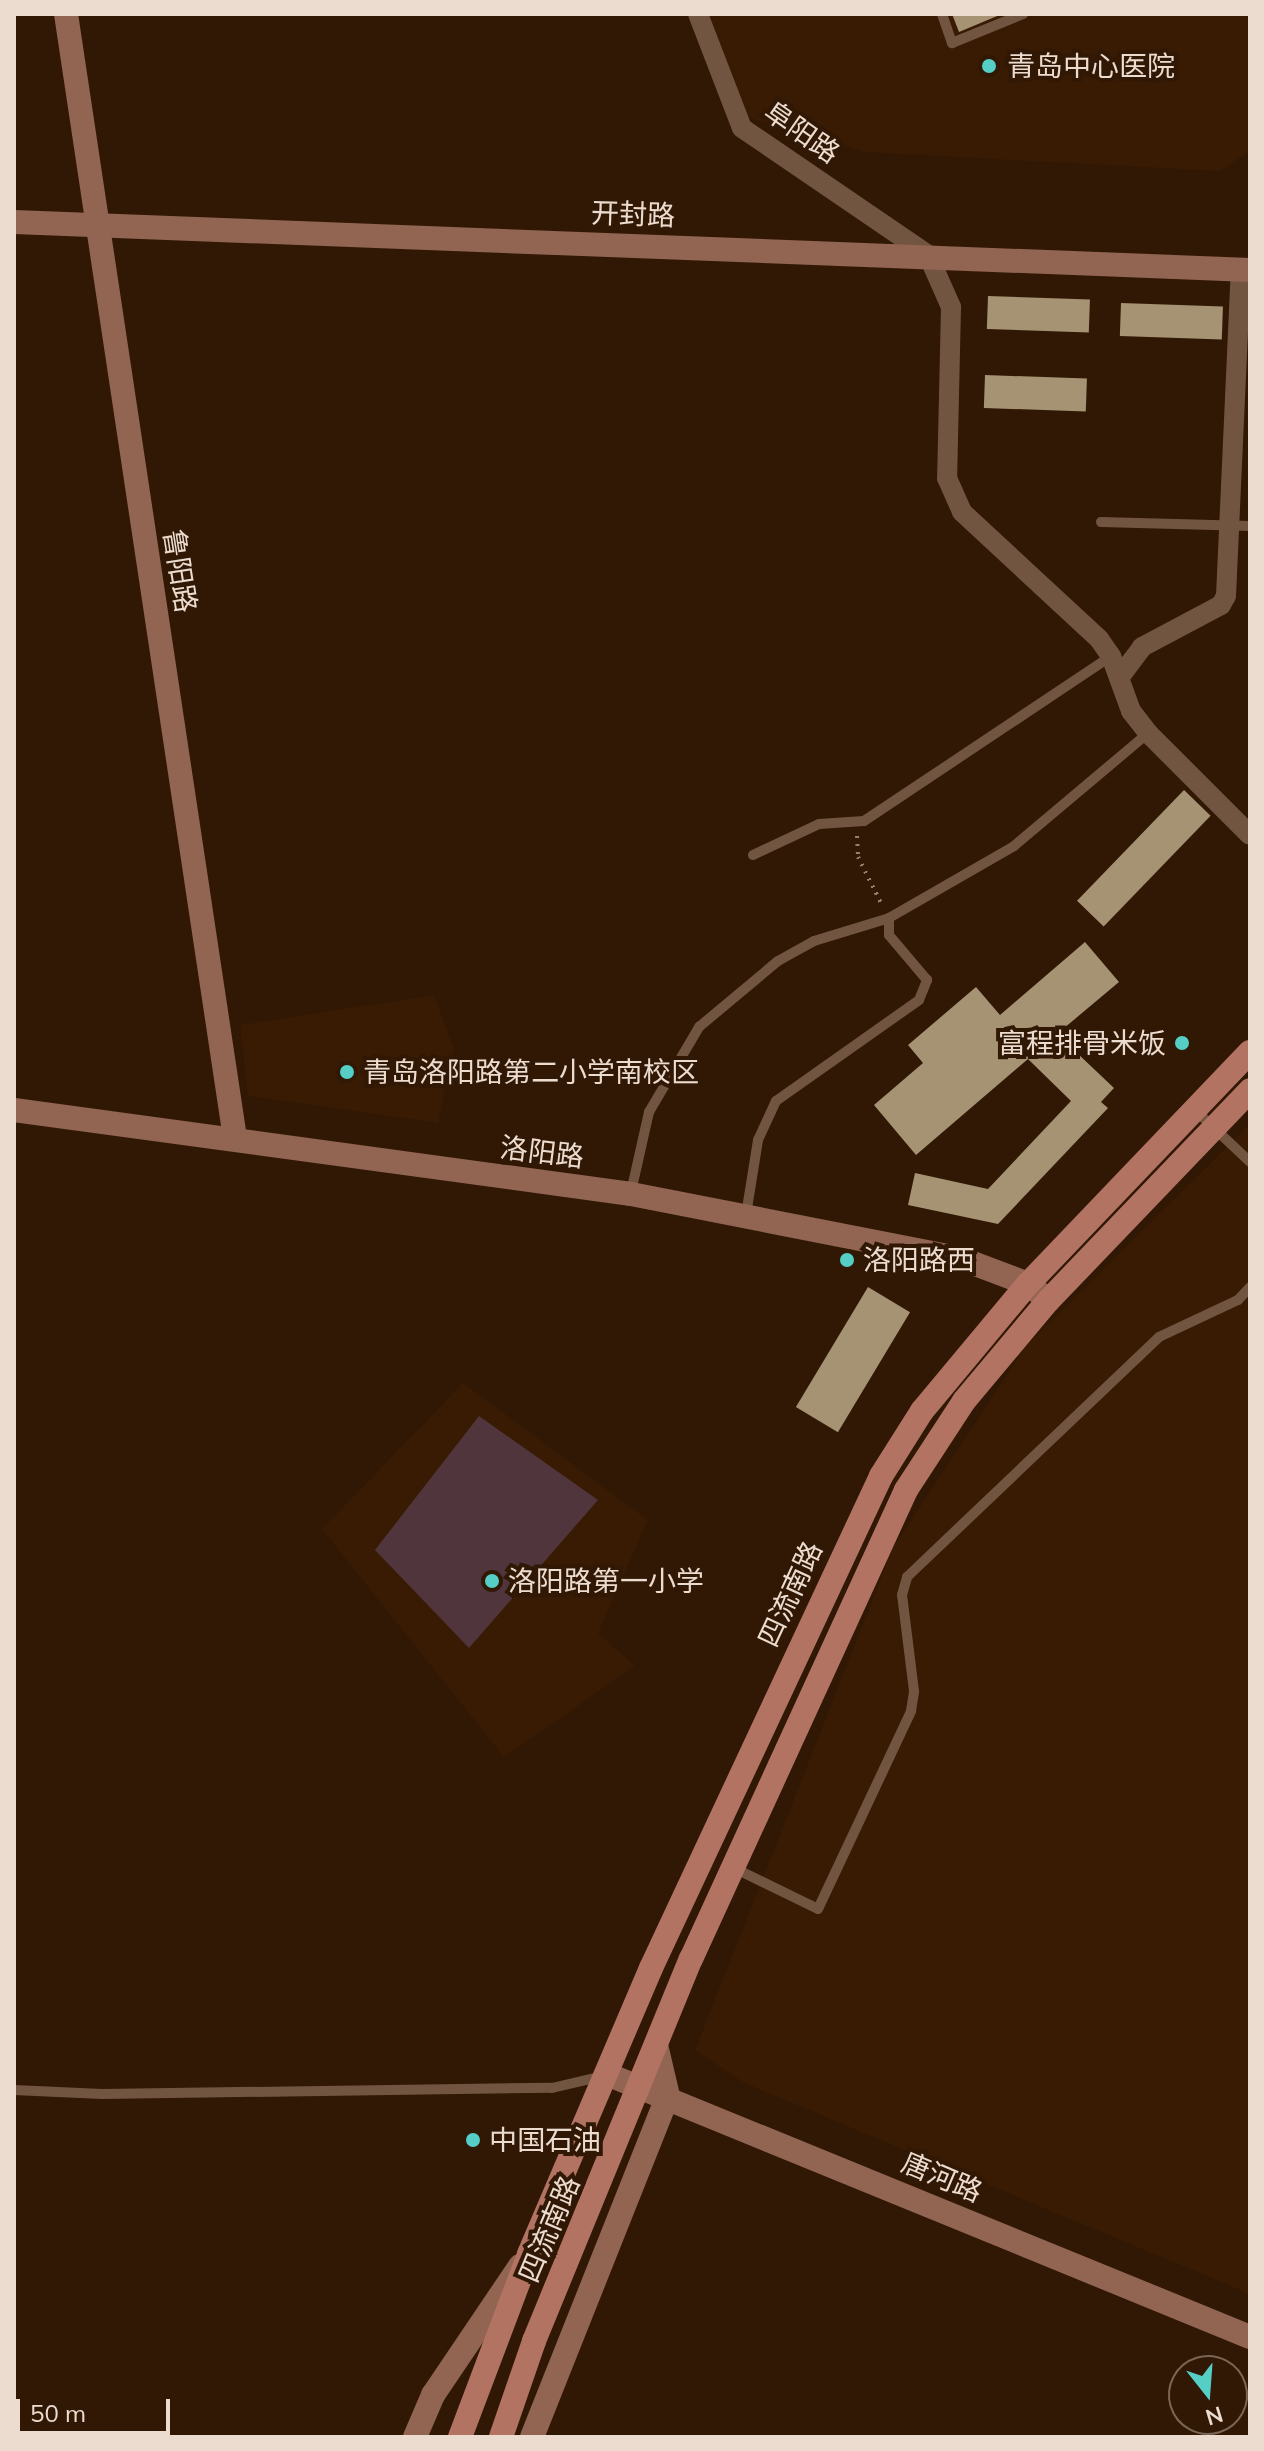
<!DOCTYPE html>
<meta charset="utf-8">
<style>
body{margin:0}
#map{position:relative;width:1264px;height:2451px;overflow:hidden;background:#301805;font-family:Mulish,"Noto Sans SC",sans-serif}
div>[style]{position:absolute}
[style*='--x']{left:calc(var(--x)*1px);top:calc(var(--y)*1px);width:calc(var(--w)*1px);rotate:calc(var(--a)*1deg)}
.built>*{inset:0;background:#391b03}
.green>*{inset:0;background:#50353c}
.building>*{inset:0;background:#a59373;transform-origin:0 0}
.path>*{height:4px;margin-top:-2px;transform-origin:0;background:repeating-linear-gradient(90deg,#958172 0 2px,transparent 0 8px)}
.lane>*{height:10px;margin:-5px;padding:0 5px;transform-origin:5px;border-radius:5px;background:#725541}
.street>*{height:20px;margin:-10px;padding:0 10px;transform-origin:10px;border-radius:10px;background:#725541}
.secondary>*{height:24px;margin:-12px;padding:0 12px;transform-origin:12px;border-radius:12px;background:#926452}
.primary>*{height:24px;margin:-12px;padding:0 12px;transform-origin:12px;border-radius:12px;background:#b27363}
.dots>*{width:22px;height:22px;translate:-50% -50%;box-sizing:border-box;border:4px solid #301805;border-radius:50%}
span{translate:-50% -50%;white-space:nowrap;text-align:center;line-height:1.15;-webkit-text-stroke:8px #301805;paint-order:stroke}
.poi-label{font-size:28px;color:#ecdbcf}
.left{translate:0 -50%;text-align:left}
.right{translate:-100% -50%;text-align:right}
.street-label{font-size:28px;color:#ecdbcf}
.frame{position:absolute;inset:0;border:16px solid #ecdbcf;pointer-events:none}
.north{position:absolute;left:1168px;top:2355px;width:80px;height:80px;box-sizing:border-box;background:#301805;border:2px solid #7b6656;border-radius:50%;rotate:163deg;font-size:22px;font-weight:700;line-height:32px;text-align:center;color:#ecdbcf}
.north::after{content:'';display:block;margin:auto;width:28px;height:36px;background:#55cec5;clip-path:polygon(50% 0,100% 100%,50% 72%,0 100%)}
.scale{position:absolute;left:16px;top:2399px;width:154px;height:36px;box-sizing:border-box;border:4px solid #ecdbcf;border-top:0;padding-left:10px;font-size:24px;line-height:28px;white-space:nowrap;color:#ecdbcf;-webkit-text-stroke:6px #301805;paint-order:stroke}
</style>
<div id="map">
<div class="built">
<div style="clip-path:polygon(708px 14px,1250px 14px,1250px 151px,1220px 171px,863px 152px,747px 117px)"></div>
<div style="clip-path:polygon(434px 995px,454px 1049px,438px 1123px,248px 1096px,240px 1025px)"></div>
<div style="clip-path:polygon(1250px 1124px,1250px 2294px,744px 2083px,695px 2050px,893px 1548px,1026px 1346px)"></div>
<div style="clip-path:polygon(463px 1383px,648px 1520px,598px 1633px,635px 1666px,504px 1757px,322px 1529px)"></div>
</div>
<div class="green">
<div style="clip-path:polygon(479px 1416px,598px 1500px,469px 1648px,375px 1550px)"></div>
</div>
<div class="building">
<div style="clip-path:polygon(952px 14px,1002px 14px,959px 32px)"></div>
<div style="left:988px;top:296px;width:102px;height:33px;rotate:2deg"></div>
<div style="left:1121px;top:303px;width:102px;height:33px;rotate:2deg"></div>
<div style="left:985px;top:375px;width:102px;height:33px;rotate:2deg"></div>
<div style="left:1184px;top:790px;width:37px;height:154px;rotate:44deg"></div>
<div style="clip-path:polygon(1085px 942px,1119px 982px,1057px 1034px,1114px 1088px,1101px 1102px,1108px 1108px,998px 1224px,908px 1205px,915px 1173px,988px 1189px,1071px 1101px,1028px 1059px,916px 1155px,874px 1105px,923px 1063px,908px 1045px,976px 987px,1000px 1015px)"></div>
<div style="left:868px;top:1287px;width:49px;height:140px;rotate:31deg"></div>
</div>
<div class="path">
<div style="--x:857;--y:836;--w:21;--a:87"></div>
<div style="--x:858;--y:857;--w:54;--a:63.4"></div>
</div>
<div class="lane">
<div style="--x:942;--y:14;--w:31;--a:71"></div>
<div style="--x:952;--y:43;--w:77;--a:-22.2"></div>
<div style="--x:1101;--y:522;--w:149;--a:1.5"></div>
<div style="--x:753;--y:855;--w:73;--a:-25.2"></div>
<div style="--x:819;--y:824;--w:45;--a:-3.8"></div>
<div style="--x:864;--y:821;--w:297;--a:-33.7"></div>
<div style="--x:1195;--y:1110;--w:76;--a:43.4"></div>
<div style="--x:631;--y:1192;--w:82;--a:-77.3"></div>
<div style="--x:649;--y:1112;--w:99;--a:-59.5"></div>
<div style="--x:699;--y:1027;--w:103;--a:-39.9"></div>
<div style="--x:778;--y:961;--w:41;--a:-29.1"></div>
<div style="--x:814;--y:941;--w:78;--a:-17"></div>
<div style="--x:889;--y:918;--w:144;--a:-29.9"></div>
<div style="--x:1014;--y:846;--w:175;--a:-40.1"></div>
<div style="--x:746;--y:1215;--w:76;--a:-80.9"></div>
<div style="--x:758;--y:1140;--w:43;--a:-65.2"></div>
<div style="--x:776;--y:1101;--w:175;--a:-35.2"></div>
<div style="--x:919;--y:1000;--w:22;--a:-68"></div>
<div style="--x:927;--y:980;--w:59;--a:-130.2"></div>
<div style="--x:889;--y:935;--w:17;--a:-90"></div>
<div style="--x:734;--y:1868;--w:93;--a:26"></div>
<div style="--x:818;--y:1909;--w:219;--a:-64.8"></div>
<div style="--x:911;--y:1711;--w:20;--a:-81"></div>
<div style="--x:914;--y:1691;--w:97;--a:-97.1"></div>
<div style="--x:902;--y:1595;--w:19;--a:-74"></div>
<div style="--x:907;--y:1577;--w:348;--a:-43.6"></div>
<div style="--x:1159;--y:1337;--w:87;--a:-25.1"></div>
<div style="--x:1238;--y:1300;--w:18;--a:-47"></div>
<div style="--x:14;--y:2090;--w:88;--a:2.6"></div>
<div style="--x:102;--y:2094;--w:450;--a:-0.8"></div>
<div style="--x:552;--y:2088;--w:52;--a:-13.2"></div>
</div>
<div class="street">
<div style="--x:698;--y:14;--w:122;--a:68.9"></div>
<div style="--x:742;--y:128;--w:225;--a:34.3"></div>
<div style="--x:928;--y:255;--w:57;--a:66.1"></div>
<div style="--x:951;--y:307;--w:171;--a:91.3"></div>
<div style="--x:947;--y:478;--w:37;--a:66"></div>
<div style="--x:962;--y:512;--w:187;--a:42.8"></div>
<div style="--x:1099;--y:639;--w:21;--a:55"></div>
<div style="--x:1111;--y:656;--w:59;--a:70"></div>
<div style="--x:1131;--y:711;--w:28;--a:52"></div>
<div style="--x:1148;--y:733;--w:144;--a:45"></div>
<div style="--x:1119;--y:678;--w:39;--a:-53"></div>
<div style="--x:1142;--y:647;--w:89;--a:-28"></div>
<div style="--x:1221;--y:605;--w:10;--a:-61"></div>
<div style="--x:1226;--y:596;--w:326;--a:-87.4"></div>
</div>
<div class="secondary">
<div style="--x:66;--y:14;--w:1137;--a:81.45"></div>
<div style="--x:14;--y:222;--w:1237;--a:2.22"></div>
<div style="--x:14;--y:1110;--w:623;--a:7.75"></div>
<div style="--x:631;--y:1194;--w:337;--a:11.1"></div>
<div style="--x:962;--y:1259;--w:71;--a:20.7"></div>
<div style="--x:1028;--y:1284;--w:21;--a:39"></div>
<div style="--x:609;--y:2075;--w:692;--a:22.23"></div>
<div style="--x:415;--y:2437;--w:46;--a:-66.8"></div>
<div style="--x:433;--y:2395;--w:156;--a:-56"></div>
<div style="--x:532;--y:2437;--w:367;--a:-68.3"></div>
<div style="--x:668;--y:2096;--w:52;--a:-103.2"></div>
</div>
<div class="primary">
<div style="--x:460;--y:2437;--w:196;--a:-69.3"></div>
<div style="--x:529;--y:2254;--w:311;--a:-66.9"></div>
<div style="--x:651;--y:1968;--w:543;--a:-64.94"></div>
<div style="--x:881;--y:1476;--w:77;--a:-57.8"></div>
<div style="--x:922;--y:1411;--w:165;--a:-50.2"></div>
<div style="--x:1028;--y:1284;--w:321;--a:-46.3"></div>
<div style="--x:501;--y:2437;--w:102;--a:-71"></div>
<div style="--x:534;--y:2341;--w:413;--a:-67.7"></div>
<div style="--x:691;--y:1959;--w:516;--a:-65.37"></div>
<div style="--x:906;--y:1490;--w:106;--a:-56.9"></div>
<div style="--x:964;--y:1401;--w:131;--a:-50"></div>
<div style="--x:1048;--y:1301;--w:292;--a:-46.2"></div>
</div>
<div class="dots">
<div style="left:989px;top:66px;background:#55cec5"></div>
<div style="left:1182px;top:1043px;background:#55cec5"></div>
<div style="left:347px;top:1072px;background:#55cec5"></div>
<div style="left:847px;top:1260px;background:#55cec5"></div>
<div style="left:492px;top:1581px;background:#55cec5"></div>
<div style="left:473px;top:2140px;background:#55cec5"></div>
</div>
<div class="poi-label">
<span class="left" style="left:1007px;top:66px">青岛中心医院</span>
<span class="right" style="left:1166px;top:1043px">富程排骨米饭</span>
<span class="left" style="left:363px;top:1072px">青岛洛阳路第二小学南校区</span>
<span class="left" style="left:863px;top:1260px">洛阳路西</span>
<span class="left" style="left:508px;top:1581px">洛阳路第一小学</span>
<span class="left" style="left:489px;top:2140px">中国石油</span>
</div>
<div class="street-label">
<span style="left:802px;top:132px;rotate:35deg">阜阳路</span>
<span style="left:633px;top:214px;rotate:2deg">开封路</span>
<span style="left:180px;top:571px;rotate:81deg">鲁阳路</span>
<span style="left:542px;top:1152px;rotate:7deg">洛阳路</span>
<span style="left:790px;top:1594px;rotate:-65deg">四流南路</span>
<span style="left:942px;top:2177px;rotate:23deg">唐河路</span>
<span style="left:549px;top:2229px;rotate:-67deg">四流南路</span>
</div>
<div class="frame"></div>
<div class="north">N</div>
<div class="scale">50 m</div>
</div>
